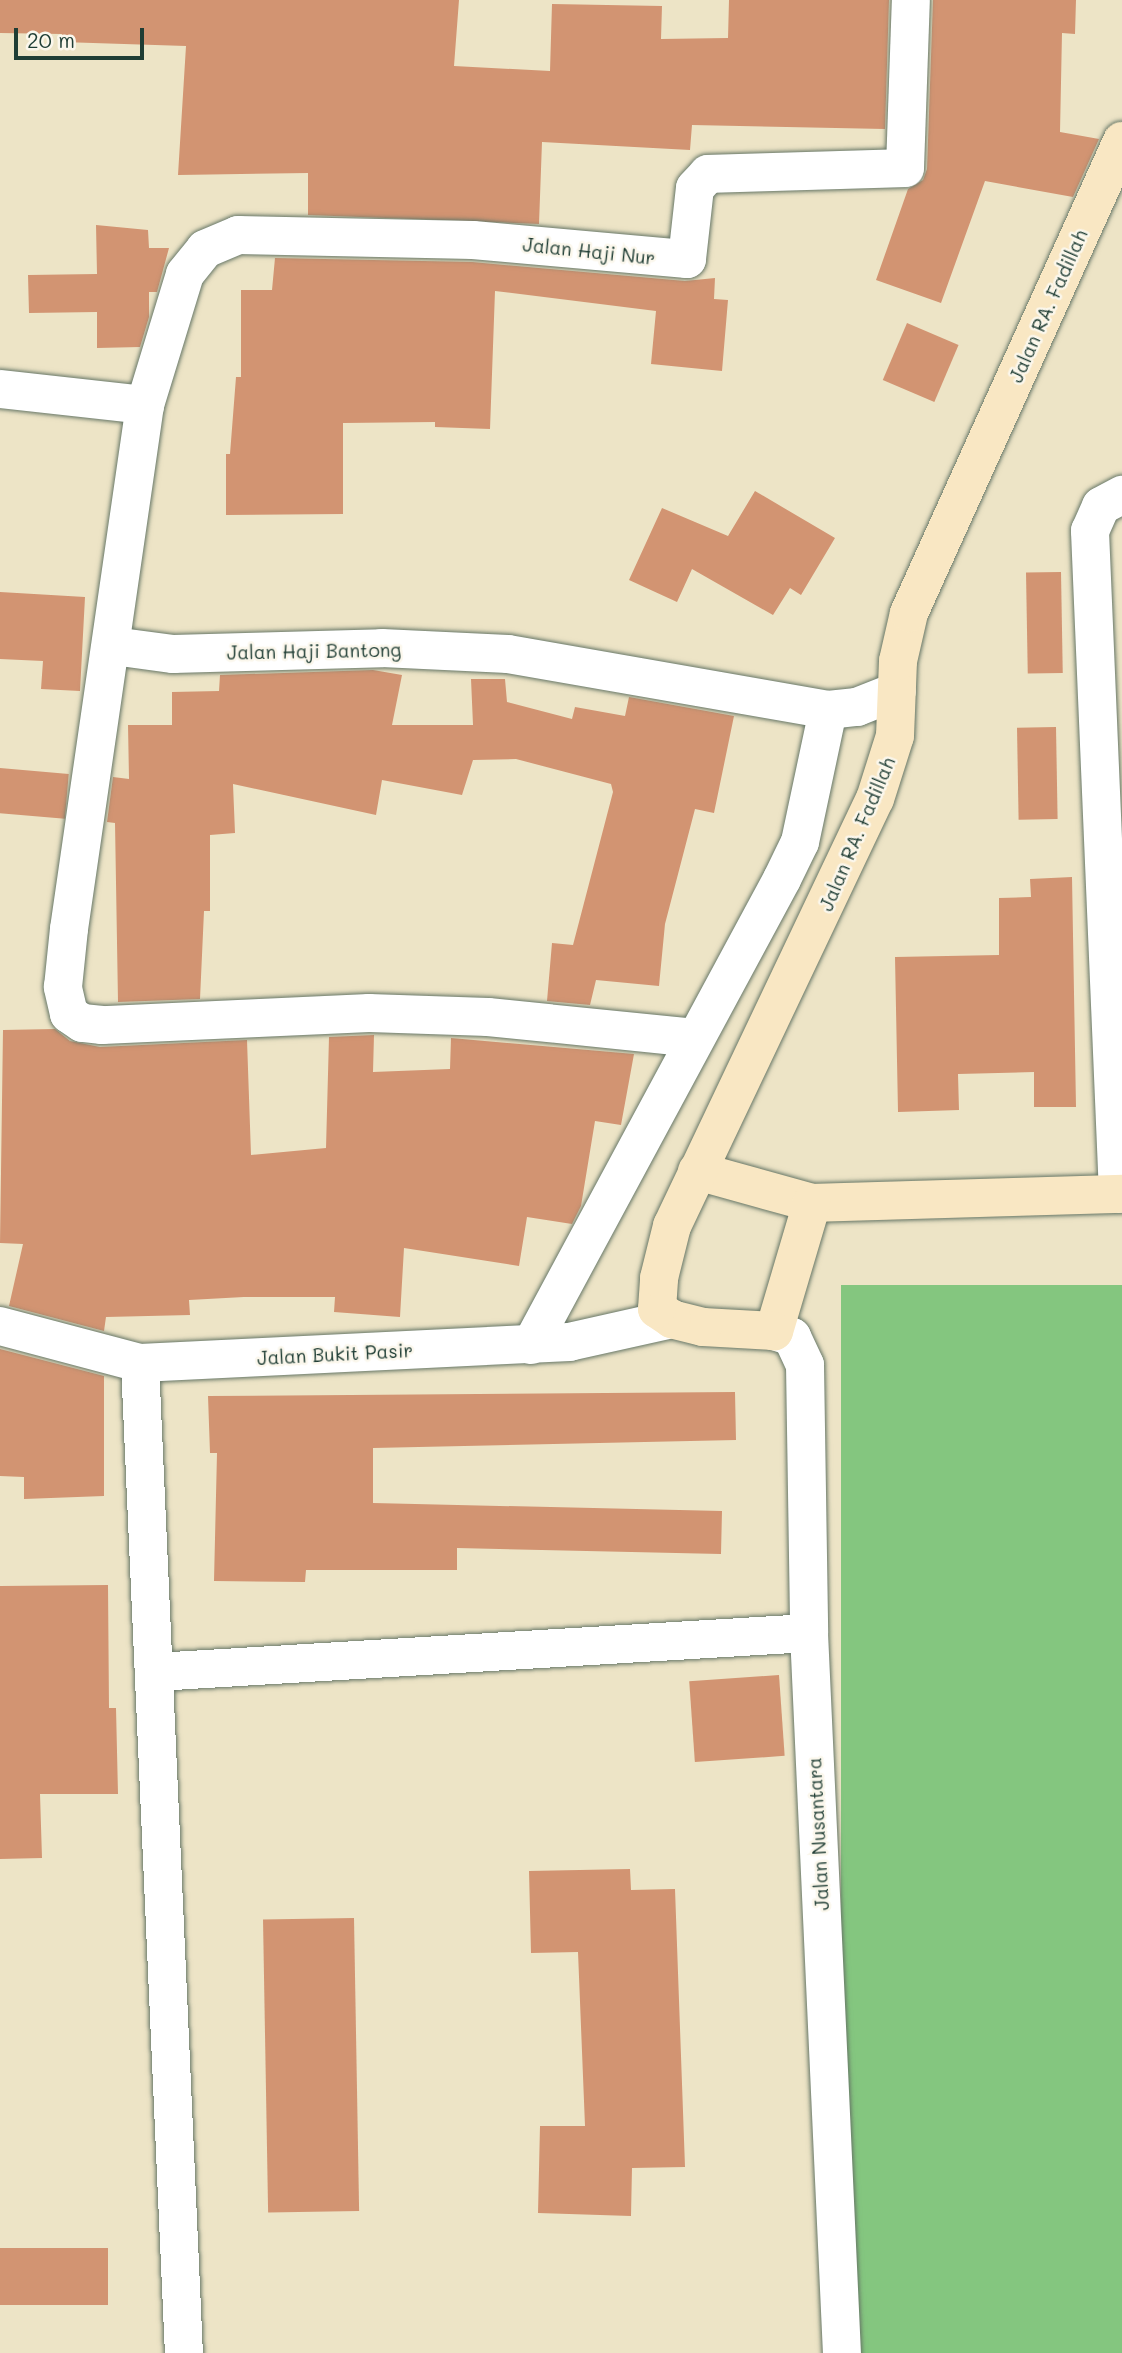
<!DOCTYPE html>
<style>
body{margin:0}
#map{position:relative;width:1122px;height:2353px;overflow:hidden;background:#ede4c6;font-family:Mali,sans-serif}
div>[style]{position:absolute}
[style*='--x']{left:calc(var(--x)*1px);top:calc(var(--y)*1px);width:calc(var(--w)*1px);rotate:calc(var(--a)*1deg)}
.green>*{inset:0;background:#84c67f;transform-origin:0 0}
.building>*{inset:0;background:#d29472;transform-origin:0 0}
.roads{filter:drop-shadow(0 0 2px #677767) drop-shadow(0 0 2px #677767)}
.minor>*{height:38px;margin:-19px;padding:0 19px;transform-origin:19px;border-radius:19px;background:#fff}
.secondary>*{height:38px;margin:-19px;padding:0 19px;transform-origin:19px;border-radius:19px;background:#f9e7c3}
span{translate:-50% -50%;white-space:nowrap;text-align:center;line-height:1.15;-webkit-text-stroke:5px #fbf7ec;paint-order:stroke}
.street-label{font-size:19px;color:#1f3d34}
.scale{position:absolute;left:14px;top:28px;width:130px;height:32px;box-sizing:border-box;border:4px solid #1f3d34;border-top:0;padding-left:9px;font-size:21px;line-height:24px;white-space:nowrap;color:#1f3d34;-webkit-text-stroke:5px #fbf7ec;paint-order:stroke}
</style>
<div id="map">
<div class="green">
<div style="left:1122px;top:1285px;width:1068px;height:281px;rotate:90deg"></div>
</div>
<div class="building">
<div style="clip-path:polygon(0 0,459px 0,454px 66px,550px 71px,552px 4px,662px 6px,661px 39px,728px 38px,729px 0,889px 0,885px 129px,692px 125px,690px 150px,542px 142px,539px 224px,308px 215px,308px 173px,178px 175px,186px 46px,62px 42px,62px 34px,0 33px)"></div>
<div style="clip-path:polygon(933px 0,1076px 0,1075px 34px,1062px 33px,1060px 132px,1099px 139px,1073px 197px,985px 181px,941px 303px,876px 280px,908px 189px,923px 180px,927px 169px)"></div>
<div style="clip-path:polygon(96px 225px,148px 230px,149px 248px,169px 248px,157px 292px,149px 292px,149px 317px,140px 347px,97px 348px,97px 312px,29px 313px,28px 275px,97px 274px)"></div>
<div style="clip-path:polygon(275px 258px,472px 262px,685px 281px,715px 278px,714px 299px,728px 300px,722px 371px,651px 364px,656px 311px,495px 291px,490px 429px,435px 427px,435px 422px,343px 423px,343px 514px,226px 515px,226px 454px,230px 454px,236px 377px,241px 377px,241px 290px,272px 290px)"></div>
<div style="left:907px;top:323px;width:56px;height:62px;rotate:23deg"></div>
<div style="clip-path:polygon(755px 491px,835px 538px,801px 595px,790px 588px,773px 615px,692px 569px,677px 602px,629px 580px,662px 508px,728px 536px)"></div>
<div style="left:1061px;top:572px;width:101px;height:35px;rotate:89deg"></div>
<div style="clip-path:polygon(0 592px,85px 597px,80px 691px,41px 689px,43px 661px,0 659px)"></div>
<div style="clip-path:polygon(373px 670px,402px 675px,392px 725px,473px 725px,471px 679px,505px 679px,507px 702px,572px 719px,575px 707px,625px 716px,629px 697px,734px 716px,714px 813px,695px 809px,665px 924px,659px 986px,596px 980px,590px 1005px,547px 1001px,552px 943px,573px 945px,613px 792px,611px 784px,516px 759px,473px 760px,462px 795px,382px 780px,376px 815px,233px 784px,235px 833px,210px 835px,210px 911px,204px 911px,200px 999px,118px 1002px,115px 823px,107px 822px,113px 777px,129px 779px,128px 725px,172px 725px,172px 692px,219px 691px,220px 675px)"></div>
<div style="left:1056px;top:727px;width:92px;height:39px;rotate:89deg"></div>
<div style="left:0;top:768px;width:69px;height:45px;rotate:5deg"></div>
<div style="clip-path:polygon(1072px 877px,1076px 1107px,1034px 1107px,1034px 1072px,958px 1074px,959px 1110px,898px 1112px,895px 957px,999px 955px,999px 898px,1031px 897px,1030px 879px)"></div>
<div style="clip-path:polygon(55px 1029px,70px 1041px,100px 1047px,247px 1040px,251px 1155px,326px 1148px,329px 1037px,374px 1035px,373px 1072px,450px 1069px,451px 1038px,634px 1054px,621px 1125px,595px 1121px,581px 1206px,572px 1224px,527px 1217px,519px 1266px,404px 1248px,400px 1317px,334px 1312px,335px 1297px,244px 1297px,189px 1300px,190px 1315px,106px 1317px,104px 1331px,9px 1306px,23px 1244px,0 1243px,3px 1030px)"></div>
<div style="clip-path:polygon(0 1349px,104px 1376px,104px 1496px,24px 1499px,24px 1477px,0 1476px)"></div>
<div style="clip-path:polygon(735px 1392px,736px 1440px,373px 1448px,373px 1503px,722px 1511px,721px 1554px,457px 1548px,457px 1570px,306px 1570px,305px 1582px,214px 1581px,217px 1453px,210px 1453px,208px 1396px)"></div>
<div style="clip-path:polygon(108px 1585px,109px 1708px,116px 1708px,118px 1794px,40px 1794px,42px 1858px,0 1859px,0 1586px)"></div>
<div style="left:779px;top:1675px;width:81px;height:90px;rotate:86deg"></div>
<div style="clip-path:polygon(630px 1869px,631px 1890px,675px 1889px,685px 2167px,632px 2168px,631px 2216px,538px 2213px,540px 2126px,585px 2126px,578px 1952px,531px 1953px,529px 1871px)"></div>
<div style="left:354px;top:1918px;width:293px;height:91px;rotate:89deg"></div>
<div style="left:108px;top:2248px;width:57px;height:108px;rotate:90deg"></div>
</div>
<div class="roads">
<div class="minor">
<div style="--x:0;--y:389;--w:146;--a:6.3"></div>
<div style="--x:113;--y:646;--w:61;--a:7.6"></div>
<div style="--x:173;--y:654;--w:209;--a:-1.6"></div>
<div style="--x:382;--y:648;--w:126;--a:2.7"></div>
<div style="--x:508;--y:654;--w:325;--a:9.9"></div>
<div style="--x:828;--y:710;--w:29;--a:-6"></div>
<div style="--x:857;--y:707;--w:43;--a:-21.8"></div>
<div style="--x:695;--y:1038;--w:208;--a:-174.2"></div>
<div style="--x:488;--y:1017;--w:119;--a:-178.1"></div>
<div style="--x:369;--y:1013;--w:267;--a:177.4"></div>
<div style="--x:102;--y:1025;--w:20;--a:-174"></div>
<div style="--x:82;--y:1023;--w:16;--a:-145"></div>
<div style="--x:69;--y:1014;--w:28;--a:-103"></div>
<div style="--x:63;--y:987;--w:58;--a:-84.1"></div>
<div style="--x:69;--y:929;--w:529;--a:-81.75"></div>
<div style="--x:145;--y:405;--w:137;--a:-73"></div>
<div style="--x:185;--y:274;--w:32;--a:-51"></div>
<div style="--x:205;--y:249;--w:36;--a:-23"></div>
<div style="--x:238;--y:235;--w:235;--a:1.2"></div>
<div style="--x:473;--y:240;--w:215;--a:5.1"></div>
<div style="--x:687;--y:259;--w:71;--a:-83.6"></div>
<div style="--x:695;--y:188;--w:19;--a:-47"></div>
<div style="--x:708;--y:174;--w:197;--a:-1.7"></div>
<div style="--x:905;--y:168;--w:168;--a:-88"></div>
<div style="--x:1118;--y:1194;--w:664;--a:-92.42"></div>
<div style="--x:1090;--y:531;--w:27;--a:-66"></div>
<div style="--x:1101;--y:506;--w:24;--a:-28"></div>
<div style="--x:0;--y:1326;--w:145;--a:14.8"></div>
<div style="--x:140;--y:1363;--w:430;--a:-2.8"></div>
<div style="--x:569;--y:1342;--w:106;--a:-12.6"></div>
<div style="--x:774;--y:1331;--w:19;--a:18"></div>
<div style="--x:792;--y:1337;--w:31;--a:65"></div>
<div style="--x:805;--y:1365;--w:268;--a:89.1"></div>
<div style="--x:809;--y:1633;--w:721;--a:87.38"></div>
<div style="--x:531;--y:1345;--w:529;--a:-61.69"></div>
<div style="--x:782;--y:879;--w:41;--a:-64.1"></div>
<div style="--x:800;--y:842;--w:135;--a:-78"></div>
<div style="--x:140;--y:1363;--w:991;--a:87.46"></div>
<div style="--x:156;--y:1672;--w:654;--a:-3.42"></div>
</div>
<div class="secondary">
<div style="--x:697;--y:1171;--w:119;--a:15.5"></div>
<div style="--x:812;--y:1203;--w:310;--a:-1.7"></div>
<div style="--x:812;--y:1203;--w:134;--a:106.5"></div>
<div style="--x:774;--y:1331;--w:71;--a:-176.8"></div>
<div style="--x:703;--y:1327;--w:32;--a:-166"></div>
<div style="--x:672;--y:1319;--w:18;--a:-146"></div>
<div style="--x:657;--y:1309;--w:31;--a:-86"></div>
<div style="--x:659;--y:1278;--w:54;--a:-76"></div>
<div style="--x:672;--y:1226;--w:473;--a:-64.6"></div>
<div style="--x:875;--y:799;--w:66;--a:-72.4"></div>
<div style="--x:895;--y:736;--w:75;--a:-87.7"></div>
<div style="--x:898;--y:661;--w:49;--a:-77.1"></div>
<div style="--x:909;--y:613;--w:518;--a:-65.71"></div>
</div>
</div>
<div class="street-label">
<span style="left:589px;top:251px;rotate:6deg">Jalan Haji Nur</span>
<span style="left:1048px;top:306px;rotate:-66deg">Jalan RA. Fadillah</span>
<span style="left:314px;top:651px;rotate:-1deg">Jalan Haji Bantong</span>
<span style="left:857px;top:834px;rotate:-67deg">Jalan RA. Fadillah</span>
<span style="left:335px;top:1354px;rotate:-3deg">Jalan Bukit Pasir</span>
<span style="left:818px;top:1834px;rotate:-93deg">Jalan Nusantara</span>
</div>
<div class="scale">20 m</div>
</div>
